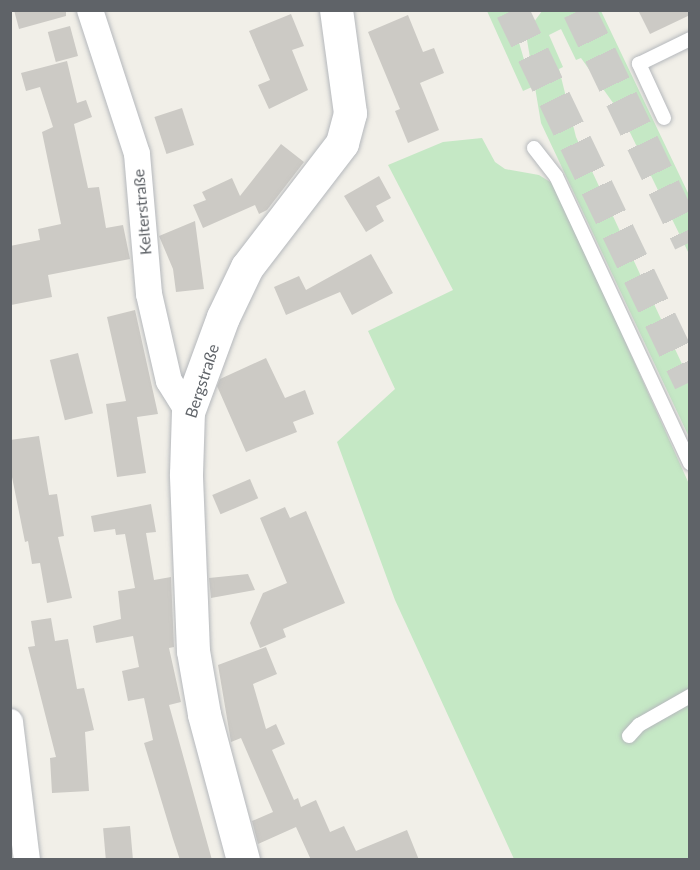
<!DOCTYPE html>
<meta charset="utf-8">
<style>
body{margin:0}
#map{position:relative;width:700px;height:870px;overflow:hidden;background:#f1efe8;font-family:Lato,sans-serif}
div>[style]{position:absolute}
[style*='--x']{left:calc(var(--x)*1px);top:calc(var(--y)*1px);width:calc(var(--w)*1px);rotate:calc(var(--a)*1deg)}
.green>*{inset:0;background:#c5e8c5}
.building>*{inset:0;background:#cccac5;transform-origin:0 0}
.highway-tunnel>*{height:33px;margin-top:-16.5px;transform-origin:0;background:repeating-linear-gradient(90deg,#ccccc8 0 33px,transparent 0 49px)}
.roads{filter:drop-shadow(0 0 2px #b5b8bc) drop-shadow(0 0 2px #b5b8bc)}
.lane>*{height:14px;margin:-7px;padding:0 7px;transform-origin:7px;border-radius:7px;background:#fff}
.street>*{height:26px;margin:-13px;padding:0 13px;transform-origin:13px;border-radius:13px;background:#fff}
.secondary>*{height:33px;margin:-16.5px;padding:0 16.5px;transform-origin:16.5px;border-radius:16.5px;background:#fff}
span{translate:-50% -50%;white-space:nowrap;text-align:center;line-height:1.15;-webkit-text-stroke:6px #fff;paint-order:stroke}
.street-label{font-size:16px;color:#5f6368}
.frame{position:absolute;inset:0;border:12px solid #5f6368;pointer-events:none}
</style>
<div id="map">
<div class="green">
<div style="clip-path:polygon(487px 11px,531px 11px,518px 39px,532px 87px,523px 91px)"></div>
<div style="clip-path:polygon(542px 11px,601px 11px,689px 195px,689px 254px,621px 114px,581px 58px,576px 60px,561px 29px,549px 35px,563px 67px,559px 69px,576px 137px,689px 379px,689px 437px,541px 123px,527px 40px,531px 26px)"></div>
<div style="clip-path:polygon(482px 138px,495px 162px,505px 169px,539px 175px,555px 185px,689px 484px,689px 859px,514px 859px,395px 600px,337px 442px,395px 389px,368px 331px,453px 290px,388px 165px,443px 142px)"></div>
</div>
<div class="building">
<div style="clip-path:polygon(14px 10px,66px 10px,66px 16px,19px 29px)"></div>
<div style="clip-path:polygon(638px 10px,690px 10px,690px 15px,650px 34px)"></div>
<div style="clip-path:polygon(291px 14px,304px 46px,292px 50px,308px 90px,269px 109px,258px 85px,270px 80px,249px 31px)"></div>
<div style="clip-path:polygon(408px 15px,423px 52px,434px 48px,444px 73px,420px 83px,439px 130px,408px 143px,395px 111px,400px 109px,368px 32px)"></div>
<div style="left:70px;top:26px;width:31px;height:23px;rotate:75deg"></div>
<div style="clip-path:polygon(67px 61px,77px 103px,86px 100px,92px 117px,74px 124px,88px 188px,99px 187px,106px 228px,123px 225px,130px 259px,48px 275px,52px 297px,11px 305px,10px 246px,40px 240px,38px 229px,61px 224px,42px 132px,53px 127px,40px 87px,26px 91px,21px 73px)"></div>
<div style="left:182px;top:108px;width:39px;height:29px;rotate:72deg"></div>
<div style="clip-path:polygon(281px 144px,304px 162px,267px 210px,259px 214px,255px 205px,203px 228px,193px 205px,206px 200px,202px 192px,232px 178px,240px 196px)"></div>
<div style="clip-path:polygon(379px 176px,391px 198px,376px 206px,384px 221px,366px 232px,344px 196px)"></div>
<div style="clip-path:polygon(195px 221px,204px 289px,176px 292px,173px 269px,159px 236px)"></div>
<div style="clip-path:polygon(371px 254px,393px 293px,352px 315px,340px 292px,286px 315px,274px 287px,299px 276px,306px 290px)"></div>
<div style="clip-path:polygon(135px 310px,158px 414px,137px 417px,146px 473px,117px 477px,106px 404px,126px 401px,107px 317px)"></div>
<div style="left:78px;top:353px;width:62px;height:29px;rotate:76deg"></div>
<div style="clip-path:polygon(266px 358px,285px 398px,305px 390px,314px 414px,293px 422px,297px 432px,246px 452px,217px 386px,220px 379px)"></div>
<div style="clip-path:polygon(39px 436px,49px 495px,57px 494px,64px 536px,58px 537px,72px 598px,47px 603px,40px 563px,32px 564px,28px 541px,25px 542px,10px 467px,10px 440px)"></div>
<div style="left:250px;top:479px;width:21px;height:41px;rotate:67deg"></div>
<div style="clip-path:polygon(151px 504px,156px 532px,146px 533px,154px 580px,171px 577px,174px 647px,169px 648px,181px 702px,169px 705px,212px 860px,180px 860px,173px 839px,144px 743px,153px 740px,144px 698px,128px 701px,122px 671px,139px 667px,133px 636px,96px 643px,93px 626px,121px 619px,118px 591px,135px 588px,125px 534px,116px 535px,115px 529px,94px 532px,91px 516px)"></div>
<div style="clip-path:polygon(285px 507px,290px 518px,306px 511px,345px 603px,283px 629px,286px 637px,260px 648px,250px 623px,263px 593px,287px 583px,260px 518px)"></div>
<div style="clip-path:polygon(248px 574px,255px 590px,211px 598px,209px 578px)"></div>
<div style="clip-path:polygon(51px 618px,55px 641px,68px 639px,77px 689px,84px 688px,94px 730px,85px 732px,89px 791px,52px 793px,50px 758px,56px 757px,28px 647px,35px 646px,31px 621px)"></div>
<div style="clip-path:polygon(266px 647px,277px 674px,253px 684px,266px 729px,276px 724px,285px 744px,272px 750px,294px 800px,298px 798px,301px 807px,316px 800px,330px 832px,344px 826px,356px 851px,407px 830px,419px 860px,311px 860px,296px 827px,258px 844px,252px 821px,273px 812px,241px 738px,231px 742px,218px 665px)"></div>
<div style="left:130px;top:826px;width:34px;height:27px;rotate:85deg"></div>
</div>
<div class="highway-tunnel">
<div style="--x:512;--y:10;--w:412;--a:64.4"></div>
<div style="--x:579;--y:10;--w:257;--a:64.4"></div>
</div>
<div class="roads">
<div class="lane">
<div style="--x:664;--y:118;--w:60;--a:-114.8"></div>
<div style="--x:639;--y:64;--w:57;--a:-26.1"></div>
<div style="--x:534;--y:148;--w:36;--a:52"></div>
<div style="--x:556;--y:176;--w:317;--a:65"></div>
<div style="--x:629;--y:736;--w:15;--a:-48"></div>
<div style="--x:639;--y:725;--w:59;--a:-29.6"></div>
</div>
<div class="street">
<div style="--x:90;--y:10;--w:151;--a:71.9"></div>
<div style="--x:137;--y:154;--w:141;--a:85.1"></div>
<div style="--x:149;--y:294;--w:89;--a:77.1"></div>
<div style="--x:169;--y:381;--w:36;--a:58"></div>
<div style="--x:10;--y:722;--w:139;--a:83"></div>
</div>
<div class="secondary">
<div style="--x:243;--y:860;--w:151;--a:-105"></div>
<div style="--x:204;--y:714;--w:64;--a:-99.9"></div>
<div style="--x:193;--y:651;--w:177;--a:-92.3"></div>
<div style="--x:186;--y:474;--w:62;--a:-88.2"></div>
<div style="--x:188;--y:412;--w:101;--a:-69.8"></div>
<div style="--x:223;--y:317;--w:55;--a:-64.4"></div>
<div style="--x:247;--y:267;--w:156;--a:-52.5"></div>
<div style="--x:342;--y:143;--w:31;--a:-75"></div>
<div style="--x:350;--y:113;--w:104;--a:-97.7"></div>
</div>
</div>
<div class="street-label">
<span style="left:142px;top:212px;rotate:-95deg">Kelterstraße</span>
<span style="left:202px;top:381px;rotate:-72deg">Bergstraße</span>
</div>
<div class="frame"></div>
</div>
